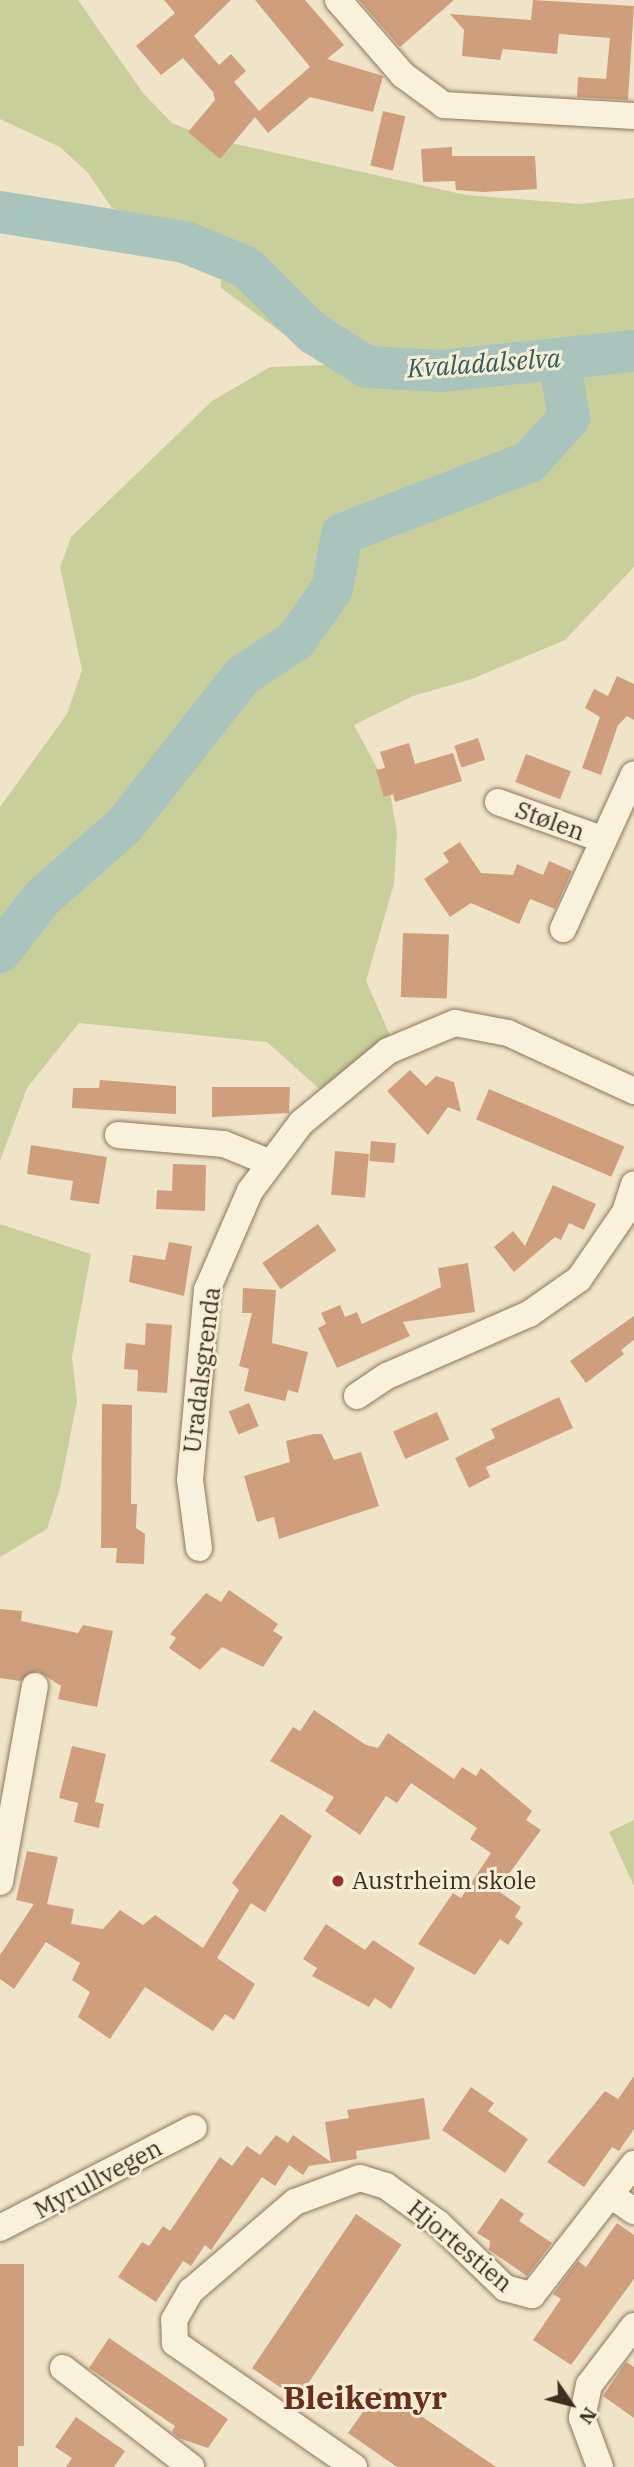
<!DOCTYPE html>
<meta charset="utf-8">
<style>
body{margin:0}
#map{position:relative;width:634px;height:2467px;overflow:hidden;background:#f0e4c8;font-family:"IBM Plex Serif",serif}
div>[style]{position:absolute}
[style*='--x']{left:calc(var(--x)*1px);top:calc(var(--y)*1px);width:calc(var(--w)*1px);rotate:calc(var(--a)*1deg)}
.green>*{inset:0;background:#c9cf9b}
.river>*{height:42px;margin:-21px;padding:0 21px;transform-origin:21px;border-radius:21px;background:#a9c4bc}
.building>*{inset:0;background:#cf9f7d;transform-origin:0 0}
.roads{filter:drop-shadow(0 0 2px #8d765c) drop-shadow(0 0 2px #8d765c)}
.street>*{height:26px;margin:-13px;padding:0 13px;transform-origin:13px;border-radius:13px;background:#faf1dc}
.dots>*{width:19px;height:19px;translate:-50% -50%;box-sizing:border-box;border:4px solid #f7eed8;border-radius:50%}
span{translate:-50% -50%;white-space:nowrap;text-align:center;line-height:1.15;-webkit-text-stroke:6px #f7eed8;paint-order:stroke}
.street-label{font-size:24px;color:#3d2e20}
.poi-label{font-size:24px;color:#3d2e20}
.left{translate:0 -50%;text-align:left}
.water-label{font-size:26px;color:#2f5d5a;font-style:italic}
.district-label{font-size:32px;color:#6b2e1e;font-weight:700}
.north{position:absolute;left:536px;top:2369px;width:70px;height:70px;-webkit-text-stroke:5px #f7eed8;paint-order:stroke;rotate:125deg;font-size:19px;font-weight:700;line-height:28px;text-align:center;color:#3d2e20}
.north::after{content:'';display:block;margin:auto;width:24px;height:32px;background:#3d2e20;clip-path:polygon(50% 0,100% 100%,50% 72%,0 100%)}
</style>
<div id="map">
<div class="green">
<div style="clip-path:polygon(0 0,78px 0,143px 93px,172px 123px,209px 138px,466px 195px,579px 204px,634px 198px,634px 567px,565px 640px,472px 679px,413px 696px,354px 725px,390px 792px,397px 833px,394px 884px,366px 981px,393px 1042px,325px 1094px,267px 1042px,79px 1023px,27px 1088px,0 1161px,0 952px,7px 942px,0 939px,0 807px,67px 714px,82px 670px,60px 567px,71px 537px,212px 401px,270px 367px,326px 365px,221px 288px,221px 276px,194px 247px,153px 221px,112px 208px,88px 173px,60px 147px,0 119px)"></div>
<div style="clip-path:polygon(0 1224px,91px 1254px,72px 1357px,77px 1401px,60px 1488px,47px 1529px,0 1557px)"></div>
<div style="clip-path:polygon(634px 1820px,634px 1886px,609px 1832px)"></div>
</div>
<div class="river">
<div style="--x:0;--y:212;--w:187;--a:9.2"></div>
<div style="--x:185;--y:242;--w:66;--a:22.3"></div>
<div style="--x:246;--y:267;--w:94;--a:44.6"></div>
<div style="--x:313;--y:333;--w:64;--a:32.2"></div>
<div style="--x:367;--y:367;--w:76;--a:3"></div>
<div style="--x:443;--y:371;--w:192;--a:-6"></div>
<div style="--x:0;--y:952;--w:68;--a:-52.1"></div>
<div style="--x:42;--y:898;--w:109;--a:-41.3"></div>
<div style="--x:124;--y:826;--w:191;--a:-51.8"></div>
<div style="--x:242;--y:676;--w:65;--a:-33.7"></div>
<div style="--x:296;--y:640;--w:62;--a:-54.8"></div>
<div style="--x:332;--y:589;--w:56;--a:-79.7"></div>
<div style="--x:342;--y:534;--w:200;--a:-21.1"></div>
<div style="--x:529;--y:462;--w:59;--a:-47.7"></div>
<div style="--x:569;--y:418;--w:59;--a:-99.8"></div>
</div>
<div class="building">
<div style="clip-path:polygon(164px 0,231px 0,194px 36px,219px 65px,231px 54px,246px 71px,234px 82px,259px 111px,310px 67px,255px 0,305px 0,344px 45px,327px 59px,383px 76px,373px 112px,310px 97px,268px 133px,255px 117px,220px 159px,188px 132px,215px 100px,213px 92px,183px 58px,161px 75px,136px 46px,175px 13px)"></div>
<div style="clip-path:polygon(359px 0,454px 0,400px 47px)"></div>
<div style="clip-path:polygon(533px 0,634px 6px,628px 100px,577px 97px,578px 77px,606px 79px,610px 38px,559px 34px,557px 54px,503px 49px,500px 60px,462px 56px,464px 30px,450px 14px,531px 20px)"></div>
<div style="left:383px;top:111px;width:23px;height:56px;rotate:13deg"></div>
<div style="clip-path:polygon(452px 147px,452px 156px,535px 156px,537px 189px,484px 192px,456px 190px,455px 181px,423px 182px,421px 149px)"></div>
<div style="clip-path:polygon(617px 676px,634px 684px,634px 720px,627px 716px,618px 725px,601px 775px,582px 768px,600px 717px,585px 708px,594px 689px,608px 696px)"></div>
<div style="left:478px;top:738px;width:23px;height:25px;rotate:72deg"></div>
<div style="clip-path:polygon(409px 743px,415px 764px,453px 753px,462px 781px,395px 802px,393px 794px,384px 797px,376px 770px,385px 768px,380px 752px)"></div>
<div style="left:526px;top:754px;width:48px;height:30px;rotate:21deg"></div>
<div style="clip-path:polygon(460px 842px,481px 873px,513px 875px,517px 864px,543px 875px,549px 861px,572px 871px,555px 909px,530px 899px,519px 924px,471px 903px,450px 917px,424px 879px,449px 862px,443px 853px)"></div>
<div style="left:403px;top:933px;width:46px;height:64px;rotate:2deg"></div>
<div style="clip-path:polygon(410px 1070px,426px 1086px,436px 1076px,454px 1082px,461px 1112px,448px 1107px,428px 1135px,387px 1091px)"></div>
<div style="clip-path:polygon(100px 1080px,176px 1086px,176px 1114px,72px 1108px,73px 1088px,99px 1088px)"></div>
<div style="clip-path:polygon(212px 1087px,290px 1087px,289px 1113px,212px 1117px)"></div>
<div style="left:489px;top:1089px;width:147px;height:33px;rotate:23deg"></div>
<div style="left:371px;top:1141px;width:25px;height:20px;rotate:5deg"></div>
<div style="clip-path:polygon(31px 1145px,107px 1157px,99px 1204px,70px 1200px,73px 1181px,27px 1174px)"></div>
<div style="left:335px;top:1151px;width:34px;height:44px;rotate:5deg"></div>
<div style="clip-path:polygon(173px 1164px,206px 1165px,205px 1211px,156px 1209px,157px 1190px,172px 1191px)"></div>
<div style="clip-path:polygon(553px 1185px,596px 1204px,584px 1230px,569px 1223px,561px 1240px,555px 1237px,514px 1272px,494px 1247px,513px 1231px,525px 1246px)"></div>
<div style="left:318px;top:1224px;width:32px;height:68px;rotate:55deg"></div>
<div style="clip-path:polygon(169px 1242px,192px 1246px,184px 1296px,129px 1282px,133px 1255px,165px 1260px)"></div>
<div style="clip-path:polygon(468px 1263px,475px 1312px,403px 1322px,410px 1336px,337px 1368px,318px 1328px,326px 1324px,321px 1313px,340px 1305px,345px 1317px,357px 1312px,362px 1324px,441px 1287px,438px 1268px)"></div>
<div style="clip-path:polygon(243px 1288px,276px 1290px,272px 1343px,308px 1352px,298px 1393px,288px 1390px,285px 1401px,244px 1391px,249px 1369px,239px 1366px,252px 1313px,242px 1313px)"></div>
<div style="clip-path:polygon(634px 1316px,634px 1340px,621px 1350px,624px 1354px,586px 1383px,570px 1361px)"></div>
<div style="clip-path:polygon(146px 1323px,172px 1325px,167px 1393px,137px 1391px,138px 1370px,124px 1369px,126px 1343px,145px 1345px)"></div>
<div style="clip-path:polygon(559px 1397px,573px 1428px,486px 1467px,490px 1477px,469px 1488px,455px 1458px,495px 1438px,491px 1429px)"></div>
<div style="left:249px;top:1403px;width:25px;height:22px;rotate:67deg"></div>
<div style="clip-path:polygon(102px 1404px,132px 1405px,131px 1504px,137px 1504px,136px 1528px,145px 1534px,144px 1564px,116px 1563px,117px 1548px,101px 1548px)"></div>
<div style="left:437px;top:1412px;width:30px;height:48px;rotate:66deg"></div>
<div style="clip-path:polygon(314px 1434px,322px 1434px,334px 1460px,361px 1452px,379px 1506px,279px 1539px,274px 1517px,257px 1522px,244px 1476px,290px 1462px,286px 1441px)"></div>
<div style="clip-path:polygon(229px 1590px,278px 1624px,273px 1631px,283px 1637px,263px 1667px,222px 1647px,200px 1670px,169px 1648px,176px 1638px,170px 1634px,206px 1593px,221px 1602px)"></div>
<div style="clip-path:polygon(0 1609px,22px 1611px,21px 1621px,78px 1633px,83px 1625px,113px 1631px,97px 1707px,58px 1699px,61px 1686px,38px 1671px,20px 1681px,0 1678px)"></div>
<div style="clip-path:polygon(314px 1710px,366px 1745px,378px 1748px,388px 1733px,454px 1779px,462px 1767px,476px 1776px,481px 1768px,532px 1811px,526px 1820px,541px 1830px,497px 1890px,521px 1907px,515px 1917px,523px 1923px,508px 1945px,500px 1939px,475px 1975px,418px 1944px,453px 1893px,461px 1898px,491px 1853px,470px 1839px,477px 1828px,411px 1783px,397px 1803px,386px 1796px,360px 1835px,325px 1811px,334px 1797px,270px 1761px,293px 1727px,300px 1731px)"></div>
<div style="clip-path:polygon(72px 1746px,106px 1754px,95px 1802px,104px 1804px,99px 1828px,74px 1822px,78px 1803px,59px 1798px)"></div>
<div style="clip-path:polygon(281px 1814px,312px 1836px,265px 1912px,251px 1903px,217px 1958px,255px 1984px,234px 2020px,225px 2014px,213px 2031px,145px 1987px,110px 2039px,78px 2017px,90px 1992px,72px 1980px,80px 1963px,46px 1942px,14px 1989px,0 1979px,0 1955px,34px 1904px,16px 1900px,27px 1851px,58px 1857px,47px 1904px,74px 1909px,71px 1924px,103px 1929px,120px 1910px,143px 1925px,155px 1915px,203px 1948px,239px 1890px,232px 1883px)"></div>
<div style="clip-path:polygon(326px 1924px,365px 1950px,373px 1940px,415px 1968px,391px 2009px,375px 1998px,369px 2007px,312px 1976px,317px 1968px,303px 1959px)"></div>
<div style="clip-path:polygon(634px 2076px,634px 2129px,619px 2151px,612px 2147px,584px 2187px,547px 2162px,605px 2091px,618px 2099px)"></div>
<div style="clip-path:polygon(471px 2087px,494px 2103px,488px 2111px,528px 2139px,505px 2173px,442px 2130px)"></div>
<div style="clip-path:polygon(424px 2098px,430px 2139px,356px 2151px,357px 2159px,309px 2166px,303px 2175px,289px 2165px,275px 2186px,262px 2177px,211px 2250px,205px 2245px,191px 2266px,183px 2261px,156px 2302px,118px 2277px,142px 2242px,149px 2246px,163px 2226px,170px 2231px,220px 2157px,232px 2166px,247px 2146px,260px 2155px,276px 2135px,288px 2143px,293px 2135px,331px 2162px,325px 2122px,349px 2118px,347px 2110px)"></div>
<div style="clip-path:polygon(501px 2198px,524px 2214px,519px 2221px,552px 2243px,527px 2276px,489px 2250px,490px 2241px,477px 2233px)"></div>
<div style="left:356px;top:2214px;width:55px;height:186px;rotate:34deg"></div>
<div style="clip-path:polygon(617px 2223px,634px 2235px,634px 2279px,571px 2365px,533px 2340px,561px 2299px,553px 2294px,578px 2261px,586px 2267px)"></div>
<div style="clip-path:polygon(0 2264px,24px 2264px,24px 2446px,18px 2446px,18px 2467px,0 2467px)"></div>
<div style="clip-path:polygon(109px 2338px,228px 2419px,208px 2448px,179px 2438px,172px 2432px,175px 2426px,89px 2368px)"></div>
<div style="clip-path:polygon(626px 2362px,634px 2367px,634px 2418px,603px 2396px)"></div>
<div style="clip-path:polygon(380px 2388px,496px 2467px,397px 2467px,348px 2433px)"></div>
<div style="clip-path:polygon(76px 2417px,125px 2451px,114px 2467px,66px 2467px,72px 2458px,55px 2447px)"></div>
</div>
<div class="roads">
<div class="street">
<div style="--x:338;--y:0;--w:99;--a:49.1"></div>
<div style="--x:403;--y:75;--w:51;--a:36.2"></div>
<div style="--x:444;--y:105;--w:190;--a:3.3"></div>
<div style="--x:498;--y:802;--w:110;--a:19.6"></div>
<div style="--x:563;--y:929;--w:170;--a:-65.4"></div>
<div style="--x:118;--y:1135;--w:106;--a:4.9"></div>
<div style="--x:224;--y:1144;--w:48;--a:22.2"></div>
<div style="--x:357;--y:1396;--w:36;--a:-34"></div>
<div style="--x:387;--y:1376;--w:155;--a:-23.6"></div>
<div style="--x:529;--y:1314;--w:61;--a:-35"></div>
<div style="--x:579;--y:1279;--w:81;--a:-55.5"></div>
<div style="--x:625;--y:1212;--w:29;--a:-72"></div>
<div style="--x:199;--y:1548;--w:69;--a:-97.5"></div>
<div style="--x:190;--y:1480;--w:191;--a:-84.9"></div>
<div style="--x:207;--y:1290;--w:108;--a:-66.5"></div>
<div style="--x:250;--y:1191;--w:85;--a:-53.1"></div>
<div style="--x:301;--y:1123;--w:113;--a:-39.6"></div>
<div style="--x:388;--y:1051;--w:73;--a:-22.7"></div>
<div style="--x:455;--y:1023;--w:54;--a:10.7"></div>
<div style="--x:508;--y:1033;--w:139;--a:24.7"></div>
<div style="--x:0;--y:1882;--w:199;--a:-79.9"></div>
<div style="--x:611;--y:2195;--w:28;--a:35"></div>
<div style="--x:0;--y:2228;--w:218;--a:-27.3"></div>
<div style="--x:63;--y:2368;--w:162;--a:37.7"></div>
<div style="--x:354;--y:2467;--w:218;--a:-145.3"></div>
<div style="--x:175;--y:2343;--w:23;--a:-92"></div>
<div style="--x:174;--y:2320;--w:34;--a:-60"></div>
<div style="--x:191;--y:2291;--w:137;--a:-40.6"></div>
<div style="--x:295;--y:2202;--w:69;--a:-20.3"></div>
<div style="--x:360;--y:2178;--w:27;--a:17"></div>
<div style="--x:386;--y:2186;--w:65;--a:35.6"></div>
<div style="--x:439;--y:2224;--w:92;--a:44.1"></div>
<div style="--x:505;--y:2288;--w:28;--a:15"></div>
<div style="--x:532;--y:2295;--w:166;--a:-52.1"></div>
<div style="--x:600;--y:2467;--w:52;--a:-110.2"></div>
<div style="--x:582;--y:2418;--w:34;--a:-78"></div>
<div style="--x:589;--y:2385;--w:74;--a:-52.7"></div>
</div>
</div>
<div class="dots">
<div style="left:338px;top:1881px;background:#9e2a2b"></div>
</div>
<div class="street-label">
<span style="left:550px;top:821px;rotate:20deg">Stølen</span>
<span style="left:202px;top:1370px;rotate:-83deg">Uradalsgrenda</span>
<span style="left:98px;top:2179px;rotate:-28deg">Myrullvegen</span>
<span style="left:460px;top:2246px;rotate:40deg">Hjortestien</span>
</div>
<div class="poi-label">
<span class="left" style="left:352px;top:1881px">Austrheim skole</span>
</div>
<div class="water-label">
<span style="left:484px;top:363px;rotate:-4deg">Kvaladalselva</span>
</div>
<div class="district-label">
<span style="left:365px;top:2397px">Bleikemyr</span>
</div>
<div class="north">N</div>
</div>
